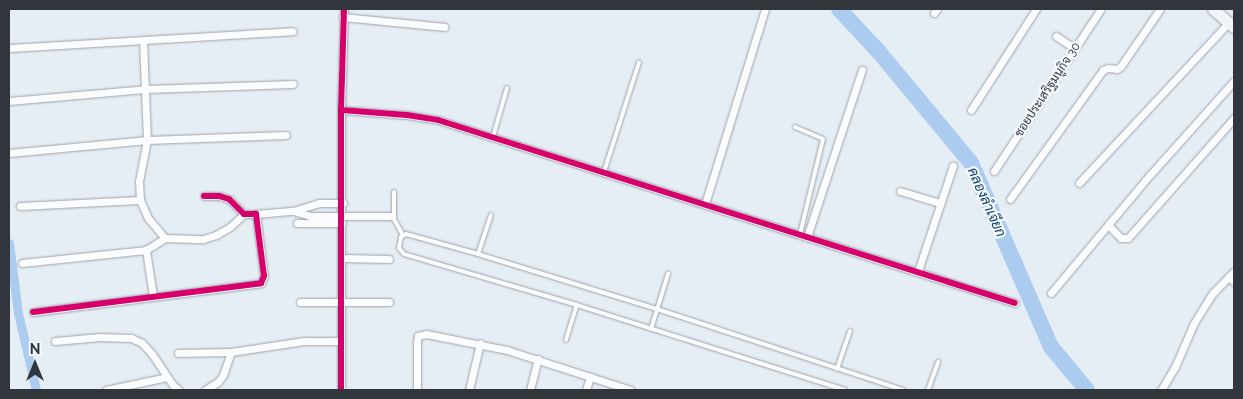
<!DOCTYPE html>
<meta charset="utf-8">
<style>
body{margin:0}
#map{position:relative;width:1243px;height:399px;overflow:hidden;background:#e5edf5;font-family:Raleway,Sarabun,sans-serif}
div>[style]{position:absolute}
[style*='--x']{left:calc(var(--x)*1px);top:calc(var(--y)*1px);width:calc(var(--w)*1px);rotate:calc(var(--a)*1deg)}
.canal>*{height:9px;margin:-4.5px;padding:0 4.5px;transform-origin:4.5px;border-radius:4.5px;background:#abccef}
.river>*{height:16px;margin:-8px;padding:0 8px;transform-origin:8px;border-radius:8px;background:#abccef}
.roads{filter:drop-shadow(0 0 1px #9da3a9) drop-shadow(0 0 1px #9da3a9)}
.service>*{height:4px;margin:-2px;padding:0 2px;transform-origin:2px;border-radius:2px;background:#fbfcfe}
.minor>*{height:7px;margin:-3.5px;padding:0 3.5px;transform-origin:3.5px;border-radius:3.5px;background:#fbfcfe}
.primary>*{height:11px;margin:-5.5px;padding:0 5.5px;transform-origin:5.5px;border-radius:5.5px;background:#f0f4f8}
.cycleway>*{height:6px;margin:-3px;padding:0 3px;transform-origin:3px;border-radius:3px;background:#d6006c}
span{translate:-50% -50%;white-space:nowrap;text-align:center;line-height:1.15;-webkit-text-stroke:4.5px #f3f9ff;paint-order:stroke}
.street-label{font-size:12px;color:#30363b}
.water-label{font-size:14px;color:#0e3f69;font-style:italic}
.frame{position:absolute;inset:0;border:10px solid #30363b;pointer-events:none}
.north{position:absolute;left:10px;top:339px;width:50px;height:50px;-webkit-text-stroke:4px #f3f9ff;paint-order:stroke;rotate:0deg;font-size:14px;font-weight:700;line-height:20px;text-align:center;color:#30363b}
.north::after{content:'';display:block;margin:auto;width:18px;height:22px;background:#30363b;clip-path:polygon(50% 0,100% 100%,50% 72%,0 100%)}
</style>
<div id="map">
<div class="canal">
<div style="--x:9;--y:243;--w:71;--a:82.7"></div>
<div style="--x:18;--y:313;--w:79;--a:76.8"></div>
</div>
<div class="river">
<div style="--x:839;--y:9;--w:59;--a:47.1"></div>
<div style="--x:879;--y:52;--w:144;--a:50.3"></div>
<div style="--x:971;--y:163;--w:201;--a:66.5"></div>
<div style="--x:1051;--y:347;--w:56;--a:50.1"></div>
</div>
<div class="roads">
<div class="service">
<div style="--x:795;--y:127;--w:30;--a:23"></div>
<div style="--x:823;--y:139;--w:98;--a:103.6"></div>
<div style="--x:493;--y:137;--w:51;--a:-74.1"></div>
<div style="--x:604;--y:172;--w:115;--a:-72.3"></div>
<div style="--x:394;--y:192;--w:27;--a:90"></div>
<div style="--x:394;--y:219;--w:18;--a:61"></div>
<div style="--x:478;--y:254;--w:41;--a:-71.6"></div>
<div style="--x:651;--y:329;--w:58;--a:-72.8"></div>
<div style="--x:566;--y:340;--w:37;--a:-73"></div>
<div style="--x:837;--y:369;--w:40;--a:-71.1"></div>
<div style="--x:845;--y:390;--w:281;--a:-162.4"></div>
<div style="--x:577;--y:305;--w:180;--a:-163.6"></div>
<div style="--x:404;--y:254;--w:8;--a:-130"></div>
<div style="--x:399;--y:248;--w:11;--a:-80"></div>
<div style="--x:401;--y:237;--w:6;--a:-31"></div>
<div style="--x:406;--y:234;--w:75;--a:15.5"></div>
<div style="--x:478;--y:254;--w:187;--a:17.1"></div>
<div style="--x:657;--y:309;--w:259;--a:18.2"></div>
<div style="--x:928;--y:390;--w:30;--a:-70"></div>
</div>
<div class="minor">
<div style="--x:934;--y:13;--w:5;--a:-53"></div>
<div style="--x:343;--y:17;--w:102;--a:5.6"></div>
<div style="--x:1056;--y:36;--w:23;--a:34"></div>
<div style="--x:143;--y:40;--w:100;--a:87.7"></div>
<div style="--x:147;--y:140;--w:42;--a:101"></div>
<div style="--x:139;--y:181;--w:19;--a:87"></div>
<div style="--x:140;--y:200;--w:20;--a:66"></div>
<div style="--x:148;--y:218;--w:26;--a:50"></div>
<div style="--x:165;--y:238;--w:38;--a:2"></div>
<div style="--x:203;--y:239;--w:14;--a:-17"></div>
<div style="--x:216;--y:235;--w:16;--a:-30"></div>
<div style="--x:230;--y:227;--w:19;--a:-43"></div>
<div style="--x:9;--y:48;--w:284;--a:-3.4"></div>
<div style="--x:9;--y:101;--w:139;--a:-5"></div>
<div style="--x:147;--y:89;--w:146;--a:-2"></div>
<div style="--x:341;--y:110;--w:66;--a:4.3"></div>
<div style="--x:407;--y:115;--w:31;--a:9"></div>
<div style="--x:438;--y:120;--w:605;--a:17.6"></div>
<div style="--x:971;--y:110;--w:120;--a:-57.2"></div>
<div style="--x:9;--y:153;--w:139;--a:-5.4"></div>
<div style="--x:147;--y:140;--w:139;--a:-2.1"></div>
<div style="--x:994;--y:171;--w:194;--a:-56.6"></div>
<div style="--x:1079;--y:183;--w:220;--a:-47"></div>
<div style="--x:900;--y:191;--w:42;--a:16.7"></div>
<div style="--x:1010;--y:199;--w:159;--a:-54.2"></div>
<div style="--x:1103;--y:70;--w:5;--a:-22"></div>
<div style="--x:1108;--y:68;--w:9;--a:6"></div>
<div style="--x:1117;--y:69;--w:5;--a:-37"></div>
<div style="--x:1121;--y:66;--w:69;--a:-55.6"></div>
<div style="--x:705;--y:204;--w:204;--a:-72.9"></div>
<div style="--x:20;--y:206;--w:120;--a:-2.9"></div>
<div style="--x:293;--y:211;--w:18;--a:16"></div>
<div style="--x:310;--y:216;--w:80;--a:0"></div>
<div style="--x:256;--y:214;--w:37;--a:-5"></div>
<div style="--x:293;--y:211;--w:27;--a:-17"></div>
<div style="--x:319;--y:203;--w:24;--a:0"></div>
<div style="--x:297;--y:223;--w:45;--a:0"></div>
<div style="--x:1108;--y:225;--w:18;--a:45"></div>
<div style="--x:1121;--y:238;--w:7;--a:0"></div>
<div style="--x:1128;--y:238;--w:160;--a:-48.5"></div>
<div style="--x:807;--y:237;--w:176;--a:-71.8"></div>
<div style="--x:342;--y:258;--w:47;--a:1.2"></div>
<div style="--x:22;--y:263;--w:125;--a:-6"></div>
<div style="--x:918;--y:271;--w:111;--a:-71.6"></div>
<div style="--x:1229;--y:276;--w:8;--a:50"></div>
<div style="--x:1051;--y:293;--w:153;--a:-50.1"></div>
<div style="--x:1149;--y:176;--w:127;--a:-48.2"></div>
<div style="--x:153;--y:296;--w:47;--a:-98.7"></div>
<div style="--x:146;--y:250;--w:22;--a:-32"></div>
<div style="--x:300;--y:302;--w:89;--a:0"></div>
<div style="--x:33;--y:312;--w:230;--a:-7.2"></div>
<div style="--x:261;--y:283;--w:8;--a:-67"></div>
<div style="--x:264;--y:276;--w:63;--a:-97.4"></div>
<div style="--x:256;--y:214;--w:12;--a:180"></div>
<div style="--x:244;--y:214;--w:21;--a:-135"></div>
<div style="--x:229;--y:199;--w:10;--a:-163"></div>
<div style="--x:219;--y:196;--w:15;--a:180"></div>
<div style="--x:55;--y:341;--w:45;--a:-5.1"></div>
<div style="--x:100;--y:337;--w:31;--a:2"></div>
<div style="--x:131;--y:338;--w:12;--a:24"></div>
<div style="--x:142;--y:343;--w:15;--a:48"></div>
<div style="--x:152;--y:354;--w:37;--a:56"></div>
<div style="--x:173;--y:385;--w:8;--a:40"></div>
<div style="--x:178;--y:353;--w:53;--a:-1.1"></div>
<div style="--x:231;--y:352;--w:74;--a:-8.6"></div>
<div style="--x:304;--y:341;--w:37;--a:0"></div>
<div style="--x:106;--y:390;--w:62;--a:-12"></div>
<div style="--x:205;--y:390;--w:15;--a:-32"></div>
<div style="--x:218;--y:382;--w:9;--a:-54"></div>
<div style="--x:223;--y:375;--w:24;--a:-71"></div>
<div style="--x:341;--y:390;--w:280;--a:-90"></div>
<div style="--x:341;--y:110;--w:101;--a:-88.3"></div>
<div style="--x:417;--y:390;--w:49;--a:-90"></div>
<div style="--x:417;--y:341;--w:5;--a:-79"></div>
<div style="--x:418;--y:336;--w:8;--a:-14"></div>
<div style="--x:426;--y:334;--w:83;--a:11.2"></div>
<div style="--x:507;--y:350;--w:130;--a:17.9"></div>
<div style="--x:469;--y:390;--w:48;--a:-76.8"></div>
<div style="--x:530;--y:390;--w:32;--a:-76"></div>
<div style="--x:586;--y:390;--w:14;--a:-73"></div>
<div style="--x:1161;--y:390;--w:27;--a:-59"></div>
<div style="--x:1175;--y:367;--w:48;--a:-66.6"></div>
<div style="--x:1194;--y:323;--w:36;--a:-58"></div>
<div style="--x:1213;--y:293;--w:30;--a:-46"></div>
</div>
<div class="primary">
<div style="--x:1213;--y:9;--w:28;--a:41"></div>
</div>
</div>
<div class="cycleway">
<div style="--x:341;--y:110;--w:66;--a:4.3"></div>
<div style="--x:407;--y:115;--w:31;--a:9"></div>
<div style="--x:438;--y:120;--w:605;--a:17.6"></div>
<div style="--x:33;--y:312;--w:230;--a:-7.2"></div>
<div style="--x:261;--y:283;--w:8;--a:-67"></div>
<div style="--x:264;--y:276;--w:63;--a:-97.4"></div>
<div style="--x:256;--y:214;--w:12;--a:180"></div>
<div style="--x:244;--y:214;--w:21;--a:-135"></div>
<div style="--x:229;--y:199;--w:10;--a:-163"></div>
<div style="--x:219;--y:196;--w:15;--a:180"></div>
<div style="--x:341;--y:390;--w:280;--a:-90"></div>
<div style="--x:341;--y:110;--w:101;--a:-88.3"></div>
</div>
<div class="street-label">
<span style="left:1048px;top:90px;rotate:-57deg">ซอยประเสริฐมนูกิจ 30</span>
</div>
<div class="water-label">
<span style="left:987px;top:202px;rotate:66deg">คลองลำเจียก</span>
</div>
<div class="frame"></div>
<div class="north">N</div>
</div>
